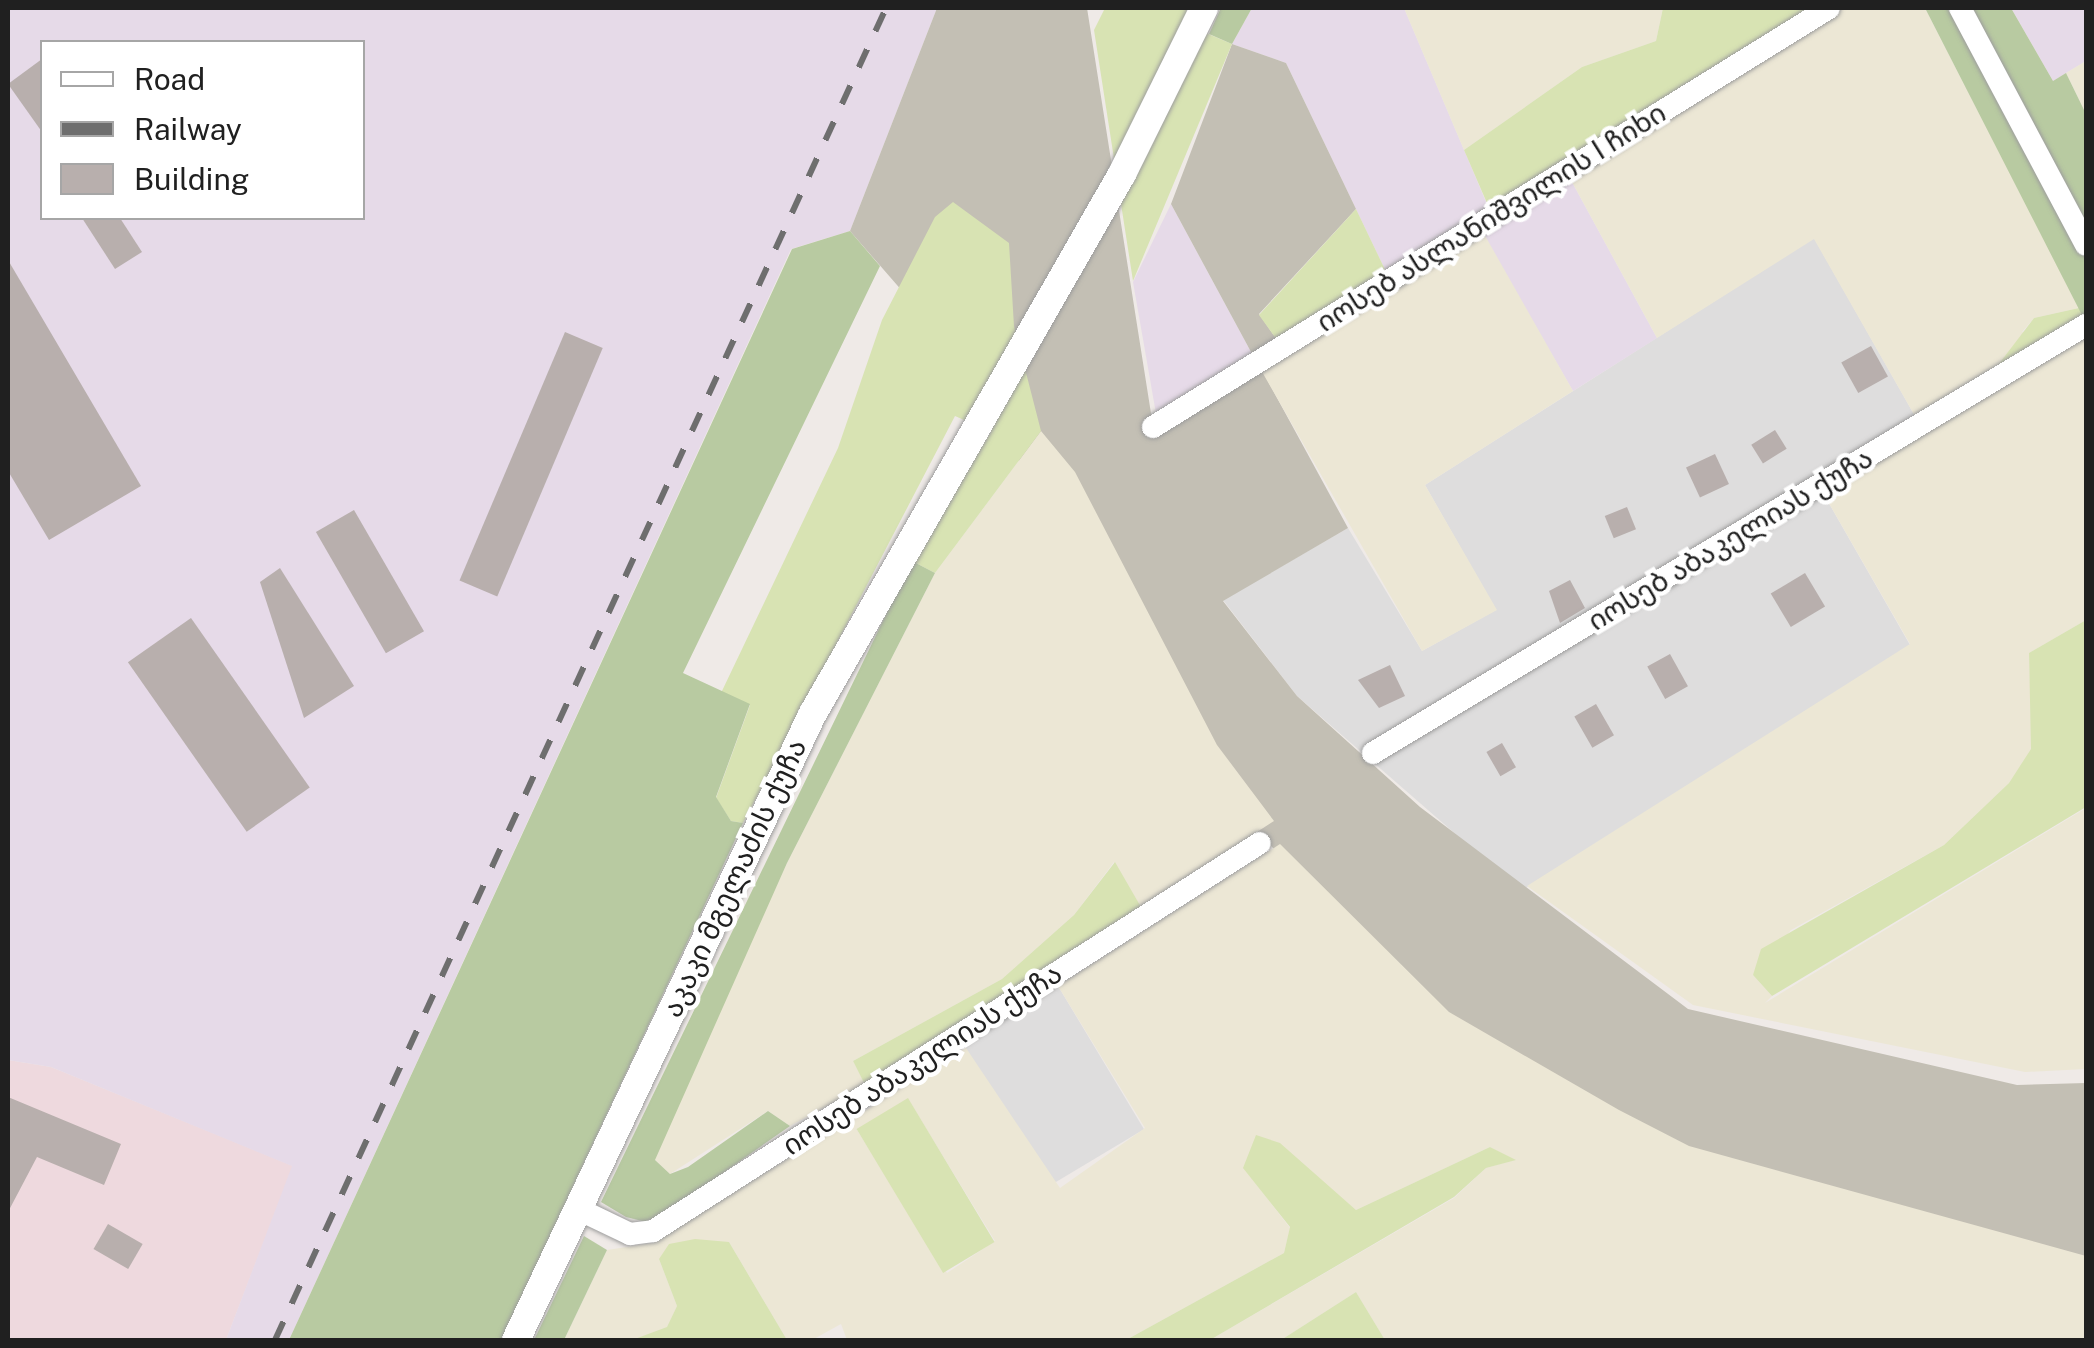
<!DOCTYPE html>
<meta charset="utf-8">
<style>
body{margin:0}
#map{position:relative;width:2094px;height:1348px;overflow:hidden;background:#efeae7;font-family:"Public Sans","Noto Sans Georgian",sans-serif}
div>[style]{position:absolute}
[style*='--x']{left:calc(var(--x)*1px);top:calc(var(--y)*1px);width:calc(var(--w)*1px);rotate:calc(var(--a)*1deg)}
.residential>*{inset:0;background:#dedddd;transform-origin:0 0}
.commercial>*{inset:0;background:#eed9de}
.industrial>*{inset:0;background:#e6dae8}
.construction>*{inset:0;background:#c3bfb4}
.farmland>*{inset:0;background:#ece7d5}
.grass>*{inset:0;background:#d8e3b3;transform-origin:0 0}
.forest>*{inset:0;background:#b8caa1}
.building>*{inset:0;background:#b8afad;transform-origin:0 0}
.roads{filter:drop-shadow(0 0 2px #9d9d9d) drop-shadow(0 0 2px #9d9d9d)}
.minor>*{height:22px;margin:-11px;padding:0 11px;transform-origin:11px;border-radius:11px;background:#fff}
.tertiary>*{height:28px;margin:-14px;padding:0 14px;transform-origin:14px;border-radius:14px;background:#fff}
.rail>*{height:6px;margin-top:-3px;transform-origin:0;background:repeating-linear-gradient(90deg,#6e6e6e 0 20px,transparent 0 40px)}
span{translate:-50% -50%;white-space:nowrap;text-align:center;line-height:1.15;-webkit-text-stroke:9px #fff;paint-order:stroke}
.street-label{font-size:28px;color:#202020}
.frame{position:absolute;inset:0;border:10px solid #202020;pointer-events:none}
.legend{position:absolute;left:40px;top:40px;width:325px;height:180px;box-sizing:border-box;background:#fff;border:2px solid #a6a6a6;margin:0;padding:12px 18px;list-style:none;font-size:30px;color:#202020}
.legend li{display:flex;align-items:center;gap:20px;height:50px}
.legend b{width:50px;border:2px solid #a6a6a6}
</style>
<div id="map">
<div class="residential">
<div style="clip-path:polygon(1814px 238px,1920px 425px,1819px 486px,1910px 645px,1521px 891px,1297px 696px,1223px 600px,1348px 528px,1422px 651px,1496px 610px,1425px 485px)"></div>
<div style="left:1058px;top:986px;width:167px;height:111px;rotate:59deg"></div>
</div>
<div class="commercial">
<div style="clip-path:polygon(8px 1060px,51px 1067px,293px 1166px,226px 1340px,8px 1340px)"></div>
</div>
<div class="industrial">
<div style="clip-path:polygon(evenodd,8px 8px,937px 8px,850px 231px,791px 249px,289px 1340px,226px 1340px,292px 1166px,51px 1067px,8px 1060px,8px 8px,42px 42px,362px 42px,362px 218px,42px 218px,42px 42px)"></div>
<div style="clip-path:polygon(1252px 8px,1404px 8px,1492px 216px,1566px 171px,1657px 338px,1573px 391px,1478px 226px,1390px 280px,1286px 63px,1232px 44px)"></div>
<div style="clip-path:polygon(2011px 8px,2086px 8px,2086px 61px,2053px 81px)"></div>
<div style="clip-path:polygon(1171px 204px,1257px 363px,1158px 425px,1133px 282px)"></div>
</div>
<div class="construction">
<div style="clip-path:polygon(937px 8px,1087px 8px,1153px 426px,1257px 363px,1171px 204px,1232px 44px,1286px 63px,1356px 209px,1259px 314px,1282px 347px,1258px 363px,1348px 528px,1223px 601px,1297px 696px,1420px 807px,1688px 1009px,2017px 1085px,2086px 1083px,2086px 1273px,1678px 1152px,1467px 1041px,1244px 819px,937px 331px,850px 231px)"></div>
</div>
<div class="farmland">
<div style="clip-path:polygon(1404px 8px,1663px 8px,1656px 41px,1582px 67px,1464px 150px)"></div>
<div style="clip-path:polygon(1829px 8px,1925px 8px,2079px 308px,2034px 318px,2022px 332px,2086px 325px,2086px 620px,2029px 653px,2032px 749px,2009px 783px,1944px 845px,1791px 930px,1753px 975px,1772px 996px,1765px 1003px,2086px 808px,2086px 1069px,2025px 1072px,1693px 1005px,1527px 886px,1910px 644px,1819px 486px,1920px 425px,1814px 239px,1657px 338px,1566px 171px)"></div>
<div style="clip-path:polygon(2086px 61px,2086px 114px,2066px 73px)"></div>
<div style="clip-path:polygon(1479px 225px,1573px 391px,1425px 485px,1497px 610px,1422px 651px,1257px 363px)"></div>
<div style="clip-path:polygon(1041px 431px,1075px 472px,1217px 745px,1274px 821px,1141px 907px,1114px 862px,1074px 915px,1002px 979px,853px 1061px,865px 1085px,790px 1126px,768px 1111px,670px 1174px,655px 1160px,658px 1141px,787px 863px,935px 573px)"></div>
<div style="clip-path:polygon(evenodd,1280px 844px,1449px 1012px,1619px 1110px,1689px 1146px,2086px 1256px,2086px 1340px,1385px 1340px,1356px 1292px,1281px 1340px,1210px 1340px,1454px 1198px,1486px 1168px,1514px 1160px,1490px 1147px,1356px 1210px,1337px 1194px,1244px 1168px,1290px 1228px,1284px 1253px,1126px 1340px,847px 1340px,841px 1324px,812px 1340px,787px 1340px,729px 1242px,659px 1259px,677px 1306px,667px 1328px,632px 1340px,564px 1340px,607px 1250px,653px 1243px,966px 1048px,1060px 1188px,1145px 1128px,1058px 986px,1280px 844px,908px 1099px,995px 1241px,947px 1273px,857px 1130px,908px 1099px)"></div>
</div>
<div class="grass">
<div style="clip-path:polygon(1105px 8px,1185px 8px,1194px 28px,1232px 44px,1133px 281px,1094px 30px)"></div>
<div style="clip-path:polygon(1663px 8px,1829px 8px,1493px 217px,1464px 150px,1582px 67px,1656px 41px)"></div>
<div style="clip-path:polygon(953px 202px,1009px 243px,1014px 326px,1041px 431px,935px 573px,912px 561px,991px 432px,955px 416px,743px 823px,731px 821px,716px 798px,750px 705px,721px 693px,838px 448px,882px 320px,935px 217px)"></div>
<div style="clip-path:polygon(1356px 209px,1390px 280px,1282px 347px,1259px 315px)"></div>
<div style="clip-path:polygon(2079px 308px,2086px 323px,1979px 390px,2034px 318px)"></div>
<div style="clip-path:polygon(2086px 620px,2086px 807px,1772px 996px,1753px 975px,1761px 949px,1944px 845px,2009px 783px,2031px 749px,2029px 653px)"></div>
<div style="clip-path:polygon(1115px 862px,1141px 907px,865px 1085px,853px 1061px,1002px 979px,1074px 915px)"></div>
<div style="left:908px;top:1098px;width:168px;height:60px;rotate:59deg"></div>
<div style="clip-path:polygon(1256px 1135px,1280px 1143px,1356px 1210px,1490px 1147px,1516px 1160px,1486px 1168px,1454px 1197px,1210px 1340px,1126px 1340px,1284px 1253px,1290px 1227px,1243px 1168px)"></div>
<div style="clip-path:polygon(695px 1239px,729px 1242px,787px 1340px,632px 1340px,667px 1327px,677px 1306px,659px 1259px,669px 1244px)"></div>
<div style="clip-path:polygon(1356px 1292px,1385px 1340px,1281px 1340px)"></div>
</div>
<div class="forest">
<div style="clip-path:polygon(1221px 8px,1252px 8px,1232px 44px,1209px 34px)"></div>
<div style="clip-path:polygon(1925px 8px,2011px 8px,2053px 81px,2066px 73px,2086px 114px,2086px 323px)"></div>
<div style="clip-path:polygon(850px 231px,880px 266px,683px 673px,750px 704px,716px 797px,731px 821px,743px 823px,501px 1340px,289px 1340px,792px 249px)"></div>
<div style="clip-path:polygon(912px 561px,935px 573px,787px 863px,655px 1160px,670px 1174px,688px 1167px,768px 1111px,790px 1126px,673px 1208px,646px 1222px,626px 1217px,601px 1202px)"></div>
<div style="clip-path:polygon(584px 1236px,607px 1250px,564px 1340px,534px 1340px)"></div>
</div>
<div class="building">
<div style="clip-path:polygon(42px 59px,42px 132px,8px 84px)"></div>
<div style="clip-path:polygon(82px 218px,120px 218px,142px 252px,115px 269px)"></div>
<div style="clip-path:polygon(8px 260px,141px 486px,49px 540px,8px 471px)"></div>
<div style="left:565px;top:332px;width:41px;height:270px;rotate:23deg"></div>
<div style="left:1871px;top:346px;width:35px;height:34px;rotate:61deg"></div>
<div style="left:1775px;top:430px;width:22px;height:28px;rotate:58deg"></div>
<div style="left:1715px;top:454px;width:33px;height:32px;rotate:65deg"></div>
<div style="left:1627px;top:507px;width:24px;height:24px;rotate:68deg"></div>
<div style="left:354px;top:510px;width:140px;height:44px;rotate:60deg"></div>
<div style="clip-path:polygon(280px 568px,354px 686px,304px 718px,260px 582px)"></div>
<div style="left:1805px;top:573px;width:39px;height:40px;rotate:59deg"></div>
<div style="clip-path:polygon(1570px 580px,1585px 608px,1560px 623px,1549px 591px)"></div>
<div style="left:191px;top:618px;width:207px;height:77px;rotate:55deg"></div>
<div style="left:1670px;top:654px;width:37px;height:26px;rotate:61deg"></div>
<div style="clip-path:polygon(1390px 665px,1405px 696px,1379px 708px,1358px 680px)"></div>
<div style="left:1596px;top:704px;width:36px;height:25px;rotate:60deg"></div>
<div style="left:1502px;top:743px;width:28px;height:18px;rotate:60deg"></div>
<div style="clip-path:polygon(8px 1097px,121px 1144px,104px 1185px,37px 1157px,8px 1212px)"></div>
<div style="left:108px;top:1224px;width:40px;height:29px;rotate:30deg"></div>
</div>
<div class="roads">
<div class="minor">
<div style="--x:1960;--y:8;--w:268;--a:62"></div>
<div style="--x:1153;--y:427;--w:795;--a:-31.79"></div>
<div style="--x:1373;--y:753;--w:832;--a:-30.98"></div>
<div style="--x:578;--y:1209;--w:58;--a:25.7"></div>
<div style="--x:630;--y:1234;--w:23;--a:-7"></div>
<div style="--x:653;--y:1231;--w:720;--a:-32.59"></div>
</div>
<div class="tertiary">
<div style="--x:516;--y:1340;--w:692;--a:-64.66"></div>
<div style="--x:812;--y:715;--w:624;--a:-60.19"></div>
<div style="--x:1122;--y:174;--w:185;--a:-63.7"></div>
</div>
</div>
<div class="rail">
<div style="--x:275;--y:1340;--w:1465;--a:-65.36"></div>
</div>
<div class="street-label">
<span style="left:1491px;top:217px;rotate:-32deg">იოსებ ასლანიშვილის I ჩიხი</span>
<span style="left:1730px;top:539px;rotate:-31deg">იოსებ აბაკელიას ქუჩა</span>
<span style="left:734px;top:878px;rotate:-65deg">აკაკი მგელაძის ქუჩა</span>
<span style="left:922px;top:1059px;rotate:-33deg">იოსებ აბაკელიას ქუჩა</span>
</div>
<div class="frame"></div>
<ul class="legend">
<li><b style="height:12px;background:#fff"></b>Road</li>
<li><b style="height:12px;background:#6e6e6e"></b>Railway</li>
<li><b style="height:28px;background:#b8afad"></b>Building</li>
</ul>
</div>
